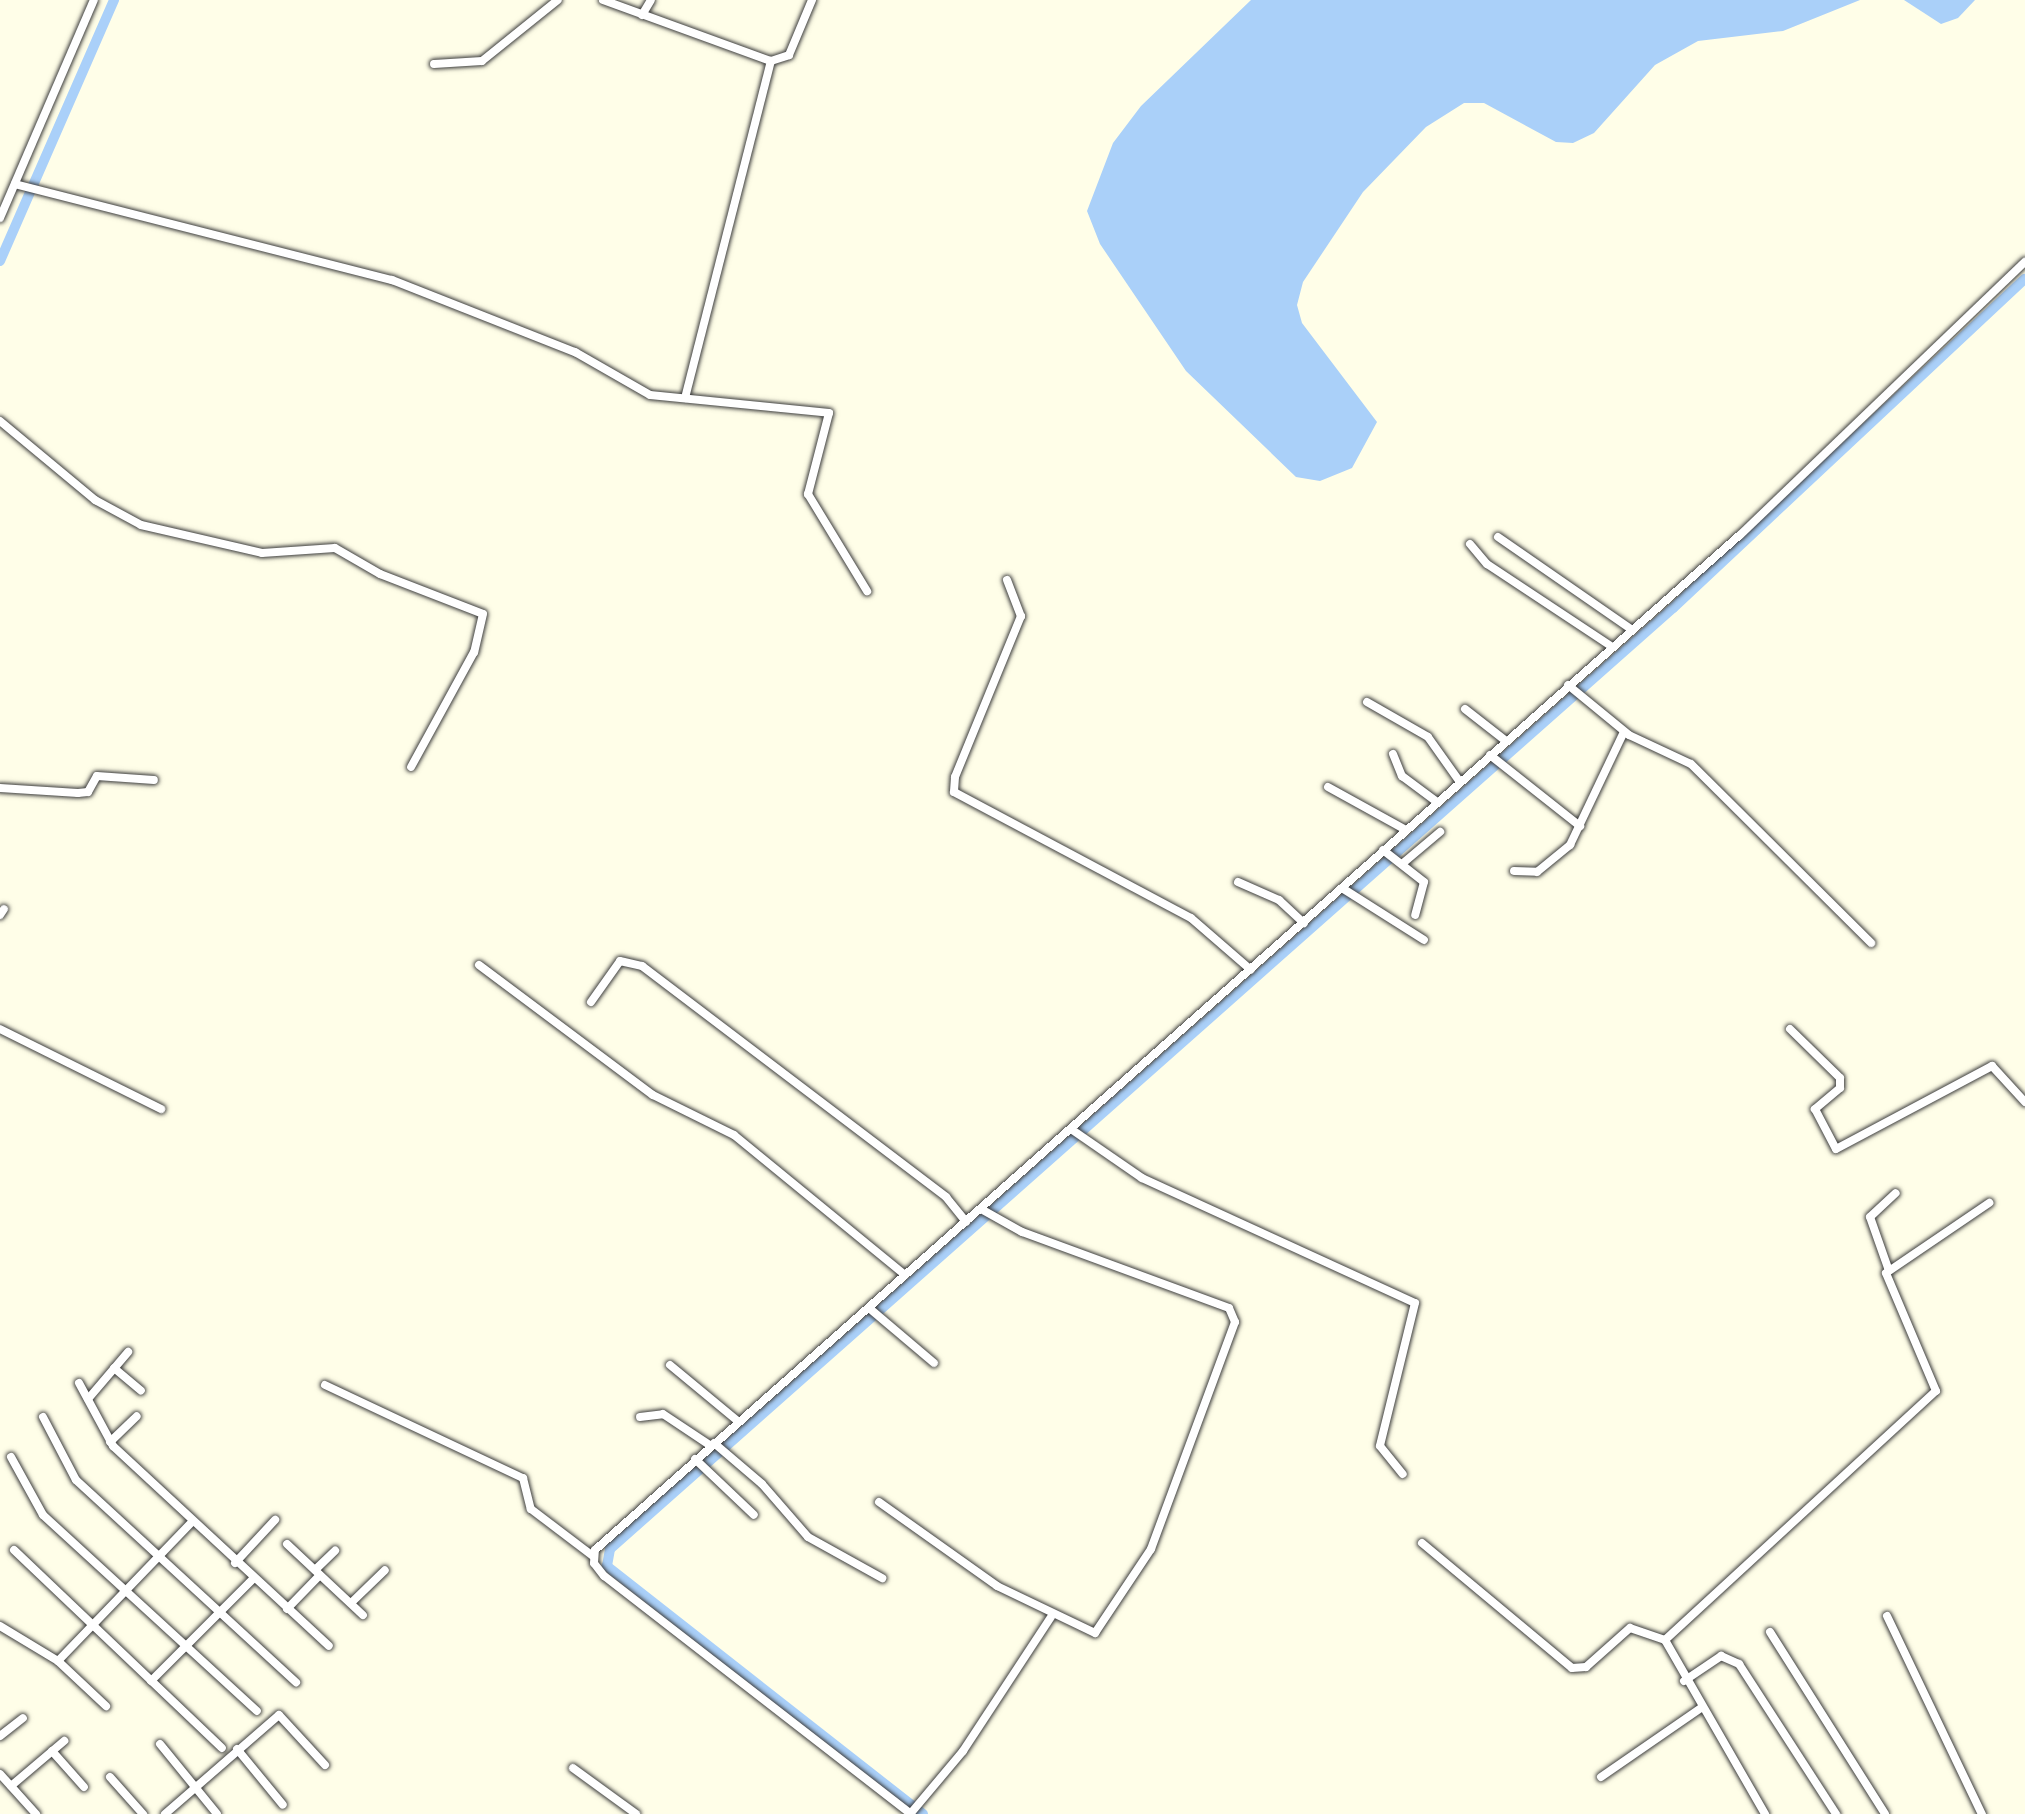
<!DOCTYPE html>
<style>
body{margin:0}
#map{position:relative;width:2025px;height:1814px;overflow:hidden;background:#fffee8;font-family:Merriweather,serif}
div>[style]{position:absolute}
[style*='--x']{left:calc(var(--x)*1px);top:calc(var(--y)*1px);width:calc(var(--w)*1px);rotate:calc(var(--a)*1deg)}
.water>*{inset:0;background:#aad0f9}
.canal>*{height:10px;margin:-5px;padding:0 5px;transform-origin:5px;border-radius:5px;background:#aad0f9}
.roads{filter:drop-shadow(0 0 2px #3d3d3d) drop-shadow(0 0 2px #3d3d3d)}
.street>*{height:8px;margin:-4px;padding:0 4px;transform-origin:4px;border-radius:4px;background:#fff}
span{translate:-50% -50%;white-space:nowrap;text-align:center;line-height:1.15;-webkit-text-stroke:10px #fff;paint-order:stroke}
</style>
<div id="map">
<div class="water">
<div style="clip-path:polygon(1251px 0,1860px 0,1783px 31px,1698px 41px,1655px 65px,1594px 133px,1573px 143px,1556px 142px,1484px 103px,1464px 103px,1426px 127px,1363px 192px,1303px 282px,1297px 305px,1302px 323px,1377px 422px,1352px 468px,1320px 481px,1296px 477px,1186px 371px,1100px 244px,1087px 211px,1113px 143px,1141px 106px)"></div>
<div style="clip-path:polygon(1904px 0,1975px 0,1958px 18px,1941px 24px)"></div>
</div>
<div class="canal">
<div style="--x:0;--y:261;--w:285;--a:-66.4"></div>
<div style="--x:923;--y:1814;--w:402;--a:-141.9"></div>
<div style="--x:607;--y:1566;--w:17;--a:-80"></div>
<div style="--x:610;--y:1549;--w:1420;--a:-41.52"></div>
<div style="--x:1673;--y:608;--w:482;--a:-43.1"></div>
</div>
<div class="roads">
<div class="street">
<div style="--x:603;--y:0;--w:179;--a:20"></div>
<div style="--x:771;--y:61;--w:19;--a:-18"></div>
<div style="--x:789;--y:55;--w:60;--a:-67.3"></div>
<div style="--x:642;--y:15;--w:17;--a:-59"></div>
<div style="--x:434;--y:64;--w:48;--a:-3.6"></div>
<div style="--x:482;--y:61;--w:97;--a:-38.8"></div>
<div style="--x:15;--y:184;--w:389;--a:14.3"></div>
<div style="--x:392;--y:280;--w:197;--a:21.5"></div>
<div style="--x:575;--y:352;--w:86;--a:29.8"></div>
<div style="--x:650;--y:395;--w:180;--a:5.7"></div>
<div style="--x:829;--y:413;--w:84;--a:104.5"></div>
<div style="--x:808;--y:494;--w:114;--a:58.7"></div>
<div style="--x:0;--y:218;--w:237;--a:-66.7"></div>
<div style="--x:685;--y:398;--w:348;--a:-75.7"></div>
<div style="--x:0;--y:421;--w:124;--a:39.7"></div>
<div style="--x:95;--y:500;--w:52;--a:28.5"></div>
<div style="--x:141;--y:525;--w:124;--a:13"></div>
<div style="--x:262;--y:553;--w:73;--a:-3.9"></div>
<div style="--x:335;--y:548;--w:52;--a:30"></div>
<div style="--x:380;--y:574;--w:110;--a:21.2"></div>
<div style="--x:483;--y:614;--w:39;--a:103"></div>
<div style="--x:474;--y:652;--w:131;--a:118.7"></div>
<div style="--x:1498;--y:537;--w:162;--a:34.7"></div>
<div style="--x:1470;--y:544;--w:26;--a:50"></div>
<div style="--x:1487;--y:564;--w:149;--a:33.5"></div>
<div style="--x:1007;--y:580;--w:39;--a:69"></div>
<div style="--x:1021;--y:616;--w:174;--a:112.3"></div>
<div style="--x:955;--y:777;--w:15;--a:94"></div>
<div style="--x:954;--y:792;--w:268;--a:28"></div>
<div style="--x:1191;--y:918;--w:79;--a:40.9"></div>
<div style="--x:1568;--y:685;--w:79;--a:39.3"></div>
<div style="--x:1629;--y:735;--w:68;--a:25.1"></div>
<div style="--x:1691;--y:764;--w:254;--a:44.8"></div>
<div style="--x:1367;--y:702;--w:70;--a:29.8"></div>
<div style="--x:1428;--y:737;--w:55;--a:54.6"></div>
<div style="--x:1465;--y:709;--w:52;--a:38"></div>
<div style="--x:1393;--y:754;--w:24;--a:68"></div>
<div style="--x:1402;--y:776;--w:44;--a:36.6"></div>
<div style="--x:1490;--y:755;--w:115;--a:38.3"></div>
<div style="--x:1328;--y:787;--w:89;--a:28.9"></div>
<div style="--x:0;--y:788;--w:78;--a:3.7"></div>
<div style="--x:78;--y:793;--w:10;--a:-6"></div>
<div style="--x:88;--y:792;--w:18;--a:-61"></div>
<div style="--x:97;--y:776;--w:57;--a:4"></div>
<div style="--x:1383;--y:850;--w:52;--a:38"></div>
<div style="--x:1424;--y:882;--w:34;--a:105"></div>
<div style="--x:1402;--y:864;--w:50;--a:-40.1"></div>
<div style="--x:1514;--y:871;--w:23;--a:2"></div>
<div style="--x:1537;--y:872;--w:43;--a:-39.3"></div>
<div style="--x:1570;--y:845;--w:125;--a:-64.5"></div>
<div style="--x:1238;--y:882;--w:45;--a:23.7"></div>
<div style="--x:1279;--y:900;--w:34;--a:43"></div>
<div style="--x:1342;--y:888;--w:97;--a:32.4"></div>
<div style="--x:0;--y:915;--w:7;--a:-56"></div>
<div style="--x:479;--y:965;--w:217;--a:36.8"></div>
<div style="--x:653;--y:1095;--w:90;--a:26.3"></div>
<div style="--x:734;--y:1135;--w:221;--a:39.3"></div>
<div style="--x:591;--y:1002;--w:50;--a:-54.7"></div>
<div style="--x:620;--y:961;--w:23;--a:13"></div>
<div style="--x:642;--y:966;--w:382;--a:37.2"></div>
<div style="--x:946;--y:1197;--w:32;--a:51"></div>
<div style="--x:0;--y:1029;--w:180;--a:26.4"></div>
<div style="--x:1790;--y:1029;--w:70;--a:44.4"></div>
<div style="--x:1840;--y:1078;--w:10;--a:90"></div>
<div style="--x:1840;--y:1088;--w:33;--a:140"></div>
<div style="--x:1815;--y:1109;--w:45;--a:62.3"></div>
<div style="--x:1836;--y:1149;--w:177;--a:-28"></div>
<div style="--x:1992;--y:1066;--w:49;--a:47.5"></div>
<div style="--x:1071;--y:1129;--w:86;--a:34.6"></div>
<div style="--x:1142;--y:1178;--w:300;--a:24.6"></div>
<div style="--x:1415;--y:1303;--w:147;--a:103.8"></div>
<div style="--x:1380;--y:1446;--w:36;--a:51"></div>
<div style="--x:1888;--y:1268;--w:54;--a:-109.4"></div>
<div style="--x:1870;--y:1217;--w:35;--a:-43"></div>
<div style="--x:869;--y:1308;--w:85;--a:40.2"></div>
<div style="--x:670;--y:1365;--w:89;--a:39.6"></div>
<div style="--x:114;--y:1368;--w:35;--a:40"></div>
<div style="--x:79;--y:1383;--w:72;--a:61.6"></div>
<div style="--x:113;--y:1446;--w:294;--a:42.8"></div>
<div style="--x:325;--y:1385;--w:219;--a:25.2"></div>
<div style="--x:523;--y:1478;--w:32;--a:76"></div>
<div style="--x:531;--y:1509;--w:78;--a:37.2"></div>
<div style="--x:88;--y:1399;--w:62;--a:-49.6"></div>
<div style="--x:43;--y:1417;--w:71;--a:62.4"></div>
<div style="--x:76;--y:1480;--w:299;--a:42.6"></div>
<div style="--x:640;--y:1417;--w:23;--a:-7"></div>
<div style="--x:663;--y:1414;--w:58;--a:33.7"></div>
<div style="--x:110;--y:1442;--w:37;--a:-44"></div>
<div style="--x:714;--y:1443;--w:63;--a:40.5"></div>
<div style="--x:762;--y:1484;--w:70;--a:49"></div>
<div style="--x:808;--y:1537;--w:85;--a:29"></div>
<div style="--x:11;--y:1457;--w:66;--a:61.1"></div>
<div style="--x:43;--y:1515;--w:290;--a:42.5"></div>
<div style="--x:695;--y:1459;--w:81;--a:43.5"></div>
<div style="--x:879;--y:1502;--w:145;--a:35.4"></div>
<div style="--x:997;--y:1586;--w:109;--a:25.6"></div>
<div style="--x:1095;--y:1633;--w:101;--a:-56.3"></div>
<div style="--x:1151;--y:1549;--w:242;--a:-69.7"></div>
<div style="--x:1235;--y:1322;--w:15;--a:-113"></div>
<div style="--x:1229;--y:1308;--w:221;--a:-159.8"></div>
<div style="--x:1022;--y:1232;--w:47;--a:-150.7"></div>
<div style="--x:1422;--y:1543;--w:195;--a:39.8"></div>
<div style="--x:1572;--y:1668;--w:14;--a:-4"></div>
<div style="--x:1586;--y:1667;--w:59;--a:-41.6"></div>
<div style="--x:1630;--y:1628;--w:37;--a:19"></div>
<div style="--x:1665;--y:1640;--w:201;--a:60.1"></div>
<div style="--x:287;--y:1544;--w:104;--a:43.1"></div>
<div style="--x:14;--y:1550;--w:287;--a:43.6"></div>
<div style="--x:235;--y:1563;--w:59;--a:-47.1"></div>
<div style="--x:315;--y:1570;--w:28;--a:-44"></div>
<div style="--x:351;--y:1603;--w:47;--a:-44.1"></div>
<div style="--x:287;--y:1609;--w:47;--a:-45.9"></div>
<div style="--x:1887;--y:1616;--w:220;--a:64.4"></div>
<div style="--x:0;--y:1626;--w:68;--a:31.1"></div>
<div style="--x:58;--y:1661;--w:192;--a:-46.1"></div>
<div style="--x:1770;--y:1632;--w:215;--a:57.7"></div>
<div style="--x:1665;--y:1640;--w:368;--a:-42.6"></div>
<div style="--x:1936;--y:1391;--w:128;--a:-113"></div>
<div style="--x:1886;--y:1273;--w:125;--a:-34.2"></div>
<div style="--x:58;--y:1661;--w:66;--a:43.2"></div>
<div style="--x:151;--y:1681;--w:144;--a:-45"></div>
<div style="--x:1684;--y:1681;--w:45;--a:-34"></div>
<div style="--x:1721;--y:1656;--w:20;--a:24"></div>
<div style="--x:1739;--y:1664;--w:179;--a:57.1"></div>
<div style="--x:0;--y:1736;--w:29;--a:-38"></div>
<div style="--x:160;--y:1744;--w:90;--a:50.8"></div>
<div style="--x:237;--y:1749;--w:72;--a:50.6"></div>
<div style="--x:52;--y:1751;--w:48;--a:48.4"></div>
<div style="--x:573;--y:1768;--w:78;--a:36.1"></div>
<div style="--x:0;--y:1774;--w:54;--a:48"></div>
<div style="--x:110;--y:1777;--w:50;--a:48.3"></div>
<div style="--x:1601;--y:1777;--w:121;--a:-34.6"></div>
<div style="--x:11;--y:1786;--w:70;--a:-40.3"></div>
<div style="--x:911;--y:1813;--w:81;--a:-50"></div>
<div style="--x:963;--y:1751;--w:160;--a:-56.7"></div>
<div style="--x:165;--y:1814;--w:151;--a:-41"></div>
<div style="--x:279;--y:1715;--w:68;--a:47.4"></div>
<div style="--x:911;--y:1814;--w:388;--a:-142.2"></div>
<div style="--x:604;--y:1576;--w:16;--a:-128"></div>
<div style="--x:594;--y:1563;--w:13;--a:-86"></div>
<div style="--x:595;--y:1550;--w:1530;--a:-41.56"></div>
<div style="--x:1740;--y:535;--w:395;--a:-43.8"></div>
</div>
</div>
</div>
